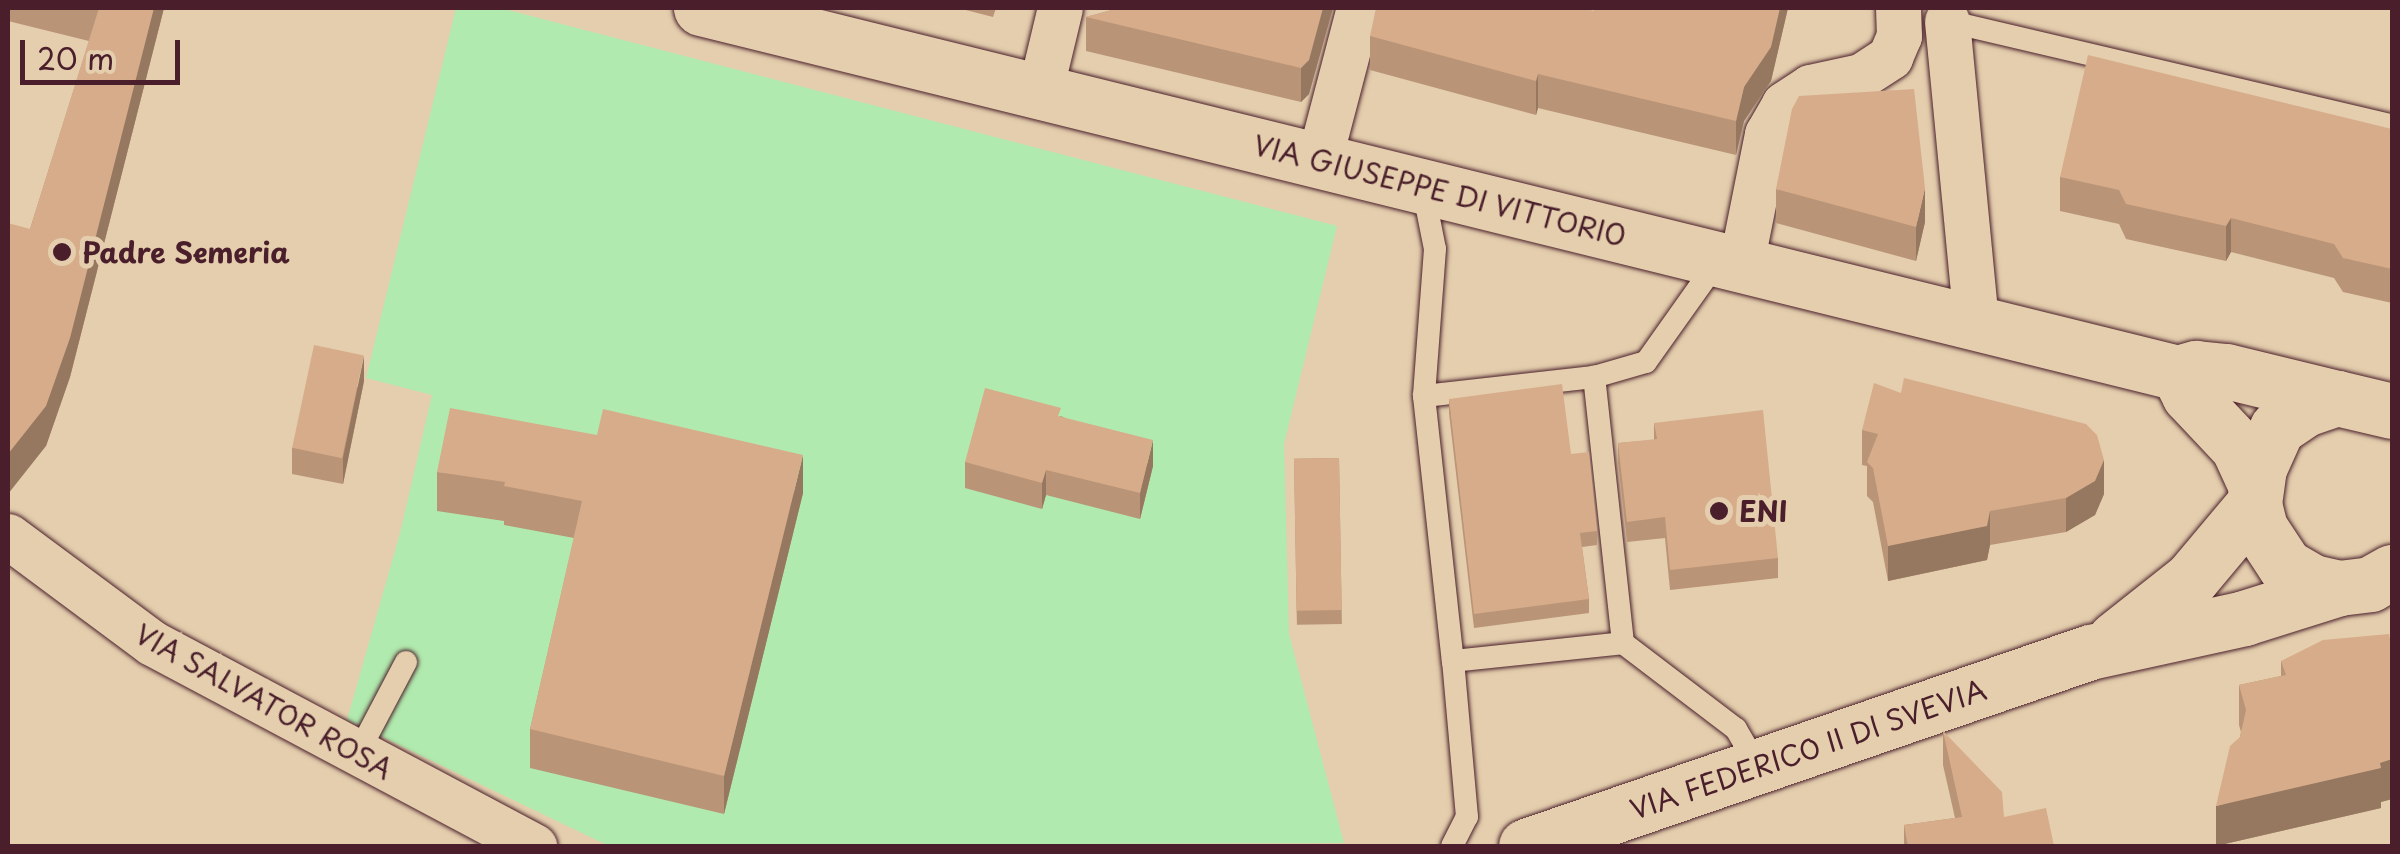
<!DOCTYPE html>
<style>
body{margin:0}
#map{position:relative;width:2400px;height:854px;overflow:hidden;background:#e4cead;font-family:"Playpen Sans",sans-serif}
div>[style]{position:absolute}
[style*='--x']{left:calc(var(--x)*1px);top:calc(var(--y)*1px);width:calc(var(--w)*1px);rotate:calc(var(--a)*1deg)}
.green>*{inset:0;background:#b1eaae}
.roads{filter:drop-shadow(0 0 2px #4a1f2b) drop-shadow(0 0 2px #4a1f2b)}
.service>*{height:22px;margin:-11px;padding:0 11px;transform-origin:11px;border-radius:11px;background:#e4cead}
.minor>*{height:45px;margin:-22.5px;padding:0 22.5px;transform-origin:22.5px;border-radius:22.5px;background:#e4cead}
.secondary>*{height:55px;margin:-27.5px;padding:0 27.5px;transform-origin:27.5px;border-radius:27.5px;background:#e4cead}
.wall>*{inset:0;background:#b99477;transform-origin:0 0}
.shaded-wall>*{inset:0;background:#967861}
.building>*{inset:0;background:#d7ac8a;transform-origin:0 0}
.dots>*{width:28px;height:28px;translate:-50% -50%;box-sizing:border-box;border:5px solid #e4cead;border-radius:50%}
span{translate:-50% -50%;white-space:nowrap;text-align:center;line-height:1.15;-webkit-text-stroke:10px #e4cead;paint-order:stroke}
.street-label{font-size:28px;color:#4a1f2b}
.poi-label{font-size:28px;color:#4a1f2b;font-weight:700}
.left{translate:0 -50%;text-align:left}
.frame{position:absolute;inset:0;border:10px solid #4a1f2b;pointer-events:none}
.scale{position:absolute;left:20px;top:40px;width:160px;height:45px;box-sizing:border-box;border:5px solid #4a1f2b;border-top:0;padding-left:12px;font-size:30px;line-height:35px;white-space:nowrap;color:#4a1f2b;-webkit-text-stroke:8px #e4cead;paint-order:stroke}
</style>
<div id="map">
<div class="green">
<div style="clip-path:polygon(456px 8px,500px 8px,1337px 226px,1284px 444px,1289px 634px,1344px 843px,609px 846px,347px 720px,400px 533px,432px 395px,366px 378px)"></div>
</div>
<div class="roads">
<div class="service">
<div style="--x:1947;--y:16;--w:5;--a:90"></div>
<div style="--x:1947;--y:21;--w:457;--a:13.2"></div>
<div style="--x:1423;--y:189;--w:61;--a:78.7"></div>
<div style="--x:1435;--y:249;--w:147;--a:94.3"></div>
<div style="--x:1594;--y:377;--w:54;--a:-16.1"></div>
<div style="--x:1646;--y:362;--w:123;--a:-54.6"></div>
<div style="--x:1623;--y:643;--w:268;--a:-96.2"></div>
<div style="--x:1594;--y:377;--w:171;--a:173.6"></div>
<div style="--x:1424;--y:396;--w:267;--a:83.8"></div>
<div style="--x:1453;--y:661;--w:171;--a:-6"></div>
<div style="--x:1623;--y:643;--w:142;--a:37.3"></div>
<div style="--x:1736;--y:729;--w:44;--a:59.9"></div>
<div style="--x:357;--y:755;--w:105;--a:-62.2"></div>
<div style="--x:1452;--y:846;--w:33;--a:-63"></div>
<div style="--x:1467;--y:817;--w:157;--a:-95.1"></div>
</div>
<div class="minor">
<div style="--x:1947;--y:21;--w:303;--a:84.5"></div>
<div style="--x:1040;--y:91;--w:85;--a:-76.5"></div>
<div style="--x:1319;--y:160;--w:157;--a:-75.3"></div>
<div style="--x:1741;--y:264;--w:133;--a:-78.7"></div>
<div style="--x:1767;--y:134;--w:34;--a:-60"></div>
<div style="--x:1784;--y:104;--w:31;--a:-33"></div>
<div style="--x:1810;--y:87;--w:52;--a:-12.2"></div>
<div style="--x:1861;--y:76;--w:35;--a:-33"></div>
<div style="--x:1890;--y:57;--w:23;--a:-67"></div>
<div style="--x:1899;--y:36;--w:28;--a:-92"></div>
<div style="--x:8;--y:536;--w:179;--a:36.6"></div>
<div style="--x:152;--y:643;--w:433;--a:28"></div>
</div>
<div class="secondary">
<div style="--x:701;--y:8;--w:1521;--a:13.88"></div>
<div style="--x:2178;--y:373;--w:19;--a:-16"></div>
<div style="--x:2196;--y:368;--w:30;--a:6"></div>
<div style="--x:2226;--y:371;--w:114;--a:13.7"></div>
<div style="--x:2178;--y:373;--w:25;--a:63"></div>
<div style="--x:2189;--y:395;--w:71;--a:46.7"></div>
<div style="--x:2238;--y:447;--w:41;--a:65.3"></div>
<div style="--x:2392;--y:411;--w:57;--a:-166.7"></div>
<div style="--x:2337;--y:398;--w:34;--a:161"></div>
<div style="--x:2305;--y:409;--w:34;--a:146"></div>
<div style="--x:2277;--y:428;--w:44;--a:114.2"></div>
<div style="--x:2259;--y:468;--w:36;--a:98"></div>
<div style="--x:2254;--y:504;--w:25;--a:76"></div>
<div style="--x:2260;--y:528;--w:45;--a:56.7"></div>
<div style="--x:2285;--y:566;--w:32;--a:30"></div>
<div style="--x:2313;--y:582;--w:27;--a:13"></div>
<div style="--x:2339;--y:588;--w:31;--a:-7"></div>
<div style="--x:2370;--y:584;--w:25;--a:-29"></div>
<div style="--x:2115;--y:639;--w:97;--a:-38.3"></div>
<div style="--x:2191;--y:579;--w:98;--a:-50"></div>
<div style="--x:1526;--y:846;--w:596;--a:-18.98"></div>
<div style="--x:2090;--y:652;--w:158;--a:-12.4"></div>
<div style="--x:2244;--y:618;--w:100;--a:-17.5"></div>
</div>
</div>
<div class="wall">
<div style="clip-path:polygon(8px 8px,164px 8px,70px 377px,46px 446px,30px 229px,89px 41px,8px 21px)"></div>
<div style="clip-path:polygon(958px 8px,996px 8px,993px 17px)"></div>
<div style="clip-path:polygon(1119px 8px,1333px 8px,1309px 94px,1301px 102px,1086px 51px,1086px 17px)"></div>
<div style="clip-path:polygon(1595px 8px,1788px 8px,1771px 81px,1744px 121px,1736px 155px,1538px 108px,1536px 115px,1370px 70px,1370px 36px,1594px 11px)"></div>
<div style="clip-path:polygon(2392px 129px,2392px 303px,2343px 292px,2334px 278px,2231px 252px,2226px 261px,2126px 239px,2119px 224px,2060px 211px,2060px 177px)"></div>
<div style="clip-path:polygon(1776px 189px,1925px 222px,1916px 261px,1776px 223px)"></div>
<div style="clip-path:polygon(364px 381px,343px 484px,292px 474px,292px 448px)"></div>
<div style="clip-path:polygon(1901px 393px,2104px 494px,2095px 515px,2066px 532px,1990px 545px,1987px 560px,1888px 581px,1873px 502px,1867px 496px,1867px 466px,1862px 465px,1862px 430px)"></div>
<div style="clip-path:polygon(1449px 399px,1571px 454px,1597px 531px,1597px 545px,1582px 547px,1589px 599px,1589px 613px,1474px 628px,1449px 413px)"></div>
<div style="clip-path:polygon(1061px 416px,1153px 466px,1140px 519px,1046px 495px,1042px 509px,965px 488px,965px 462px)"></div>
<div style="clip-path:polygon(1654px 423px,1778px 558px,1778px 578px,1670px 590px,1665px 538px,1627px 542px,1618px 463px,1618px 443px,1654px 440px)"></div>
<div style="left:1339px;top:458px;width:166px;height:45px;rotate:89deg"></div>
<div style="clip-path:polygon(437px 472px,803px 493px,724px 814px,530px 768px,530px 729px,574px 538px,504px 525px,504px 521px,437px 511px)"></div>
<div style="clip-path:polygon(2392px 648px,2392px 799px,2381px 802px,2381px 808px,2216px 846px,2241px 732px,2239px 725px,2239px 685px,2281px 676px,2281px 661px)"></div>
<div style="clip-path:polygon(1943px 731px,2004px 817px,2054px 846px,1904px 846px,1904px 825px,1955px 818px,1943px 765px)"></div>
</div>
<div class="shaded-wall">
<div style="clip-path:polygon(154px 8px,164px 8px,70px 377px,46px 446px,8px 494px,8px 454px)"></div>
<div style="clip-path:polygon(1323px 8px,1333px 8px,1309px 94px,1301px 102px,1301px 68px)"></div>
<div style="clip-path:polygon(1780px 8px,1788px 8px,1771px 81px,1744px 121px,1736px 155px,1736px 121px,1744px 87px)"></div>
<div style="clip-path:polygon(1538px 74px,1538px 108px,1536px 115px,1536px 81px)"></div>
<div style="clip-path:polygon(1925px 188px,1925px 222px,1916px 261px,1916px 227px)"></div>
<div style="clip-path:polygon(2231px 218px,2231px 252px,2226px 261px,2226px 226px)"></div>
<div style="clip-path:polygon(364px 356px,364px 381px,343px 484px,343px 458px)"></div>
<div style="clip-path:polygon(1153px 440px,1153px 466px,1140px 519px,1140px 493px)"></div>
<div style="clip-path:polygon(803px 455px,803px 493px,724px 814px,724px 776px)"></div>
<div style="clip-path:polygon(2104px 460px,2104px 494px,2095px 515px,2066px 532px,2066px 498px)"></div>
<div style="clip-path:polygon(1046px 470px,1046px 495px,1042px 509px,1042px 483px)"></div>
<div style="clip-path:polygon(1990px 511px,1990px 545px,1987px 560px,1888px 581px,1888px 546px)"></div>
<div style="clip-path:polygon(2392px 759px,2392px 799px,2381px 802px,2381px 808px,2216px 846px,2216px 806px)"></div>
</div>
<div class="building">
<div style="clip-path:polygon(99px 8px,154px 8px,70px 338px,46px 406px,8px 454px,8px 223px,30px 229px)"></div>
<div style="clip-path:polygon(1119px 8px,1323px 8px,1309px 60px,1301px 68px,1086px 17px)"></div>
<div style="clip-path:polygon(1376px 8px,1583px 8px,1594px 11px,1595px 8px,1780px 8px,1771px 47px,1744px 87px,1736px 121px,1538px 74px,1536px 81px,1370px 36px)"></div>
<div style="clip-path:polygon(2088px 55px,2392px 129px,2392px 269px,2343px 258px,2334px 244px,2231px 218px,2226px 226px,2126px 204px,2119px 190px,2060px 177px)"></div>
<div style="clip-path:polygon(1914px 89px,1925px 188px,1916px 227px,1776px 189px,1792px 109px,1799px 96px)"></div>
<div style="left:314px;top:345px;width:51px;height:105px;rotate:12deg"></div>
<div style="clip-path:polygon(1904px 378px,2086px 424px,2097px 435px,2104px 460px,2095px 481px,2066px 498px,1990px 511px,1987px 526px,1888px 546px,1873px 468px,1867px 462px,1878px 434px,1862px 430px,1874px 383px,1901px 393px)"></div>
<div style="clip-path:polygon(1562px 384px,1571px 454px,1589px 452px,1597px 531px,1580px 533px,1589px 599px,1474px 614px,1449px 399px)"></div>
<div style="clip-path:polygon(985px 388px,1061px 408px,1058px 416px,1153px 440px,1140px 493px,1046px 470px,1042px 483px,965px 462px)"></div>
<div style="clip-path:polygon(450px 408px,597px 435px,603px 409px,803px 455px,724px 776px,530px 729px,582px 501px,504px 486px,505px 482px,437px 472px)"></div>
<div style="clip-path:polygon(1763px 410px,1778px 558px,1670px 570px,1665px 517px,1627px 522px,1618px 443px,1657px 439px,1654px 423px)"></div>
<div style="left:1339px;top:458px;width:152px;height:45px;rotate:89deg"></div>
<div style="clip-path:polygon(2389px 634px,2392px 648px,2392px 759px,2380px 763px,2381px 768px,2216px 806px,2230px 746px,2240px 737px,2246px 710px,2239px 685px,2286px 675px,2281px 661px,2323px 640px)"></div>
<div style="clip-path:polygon(1943px 731px,2002px 792px,2004px 817px,2046px 808px,2054px 846px,1908px 846px,1904px 825px,1962px 817px)"></div>
</div>
<div class="dots">
<div style="left:62px;top:252px;background:#4a1f2b"></div>
<div style="left:1719px;top:511px;background:#4a1f2b"></div>
</div>
<div class="street-label">
<span style="left:1440px;top:190px;rotate:14deg">VIA GIUSEPPE DI VITTORIO</span>
<span style="left:264px;top:701px;rotate:29deg">VIA SALVATOR ROSA</span>
<span style="left:1808px;top:749px;rotate:-19deg">VIA FEDERICO II DI SVEVIA</span>
</div>
<div class="poi-label">
<span class="left" style="left:82px;top:252px">Padre Semeria</span>
<span class="left" style="left:1739px;top:511px">ENI</span>
</div>
<div class="frame"></div>
<div class="scale">20 m</div>
</div>
